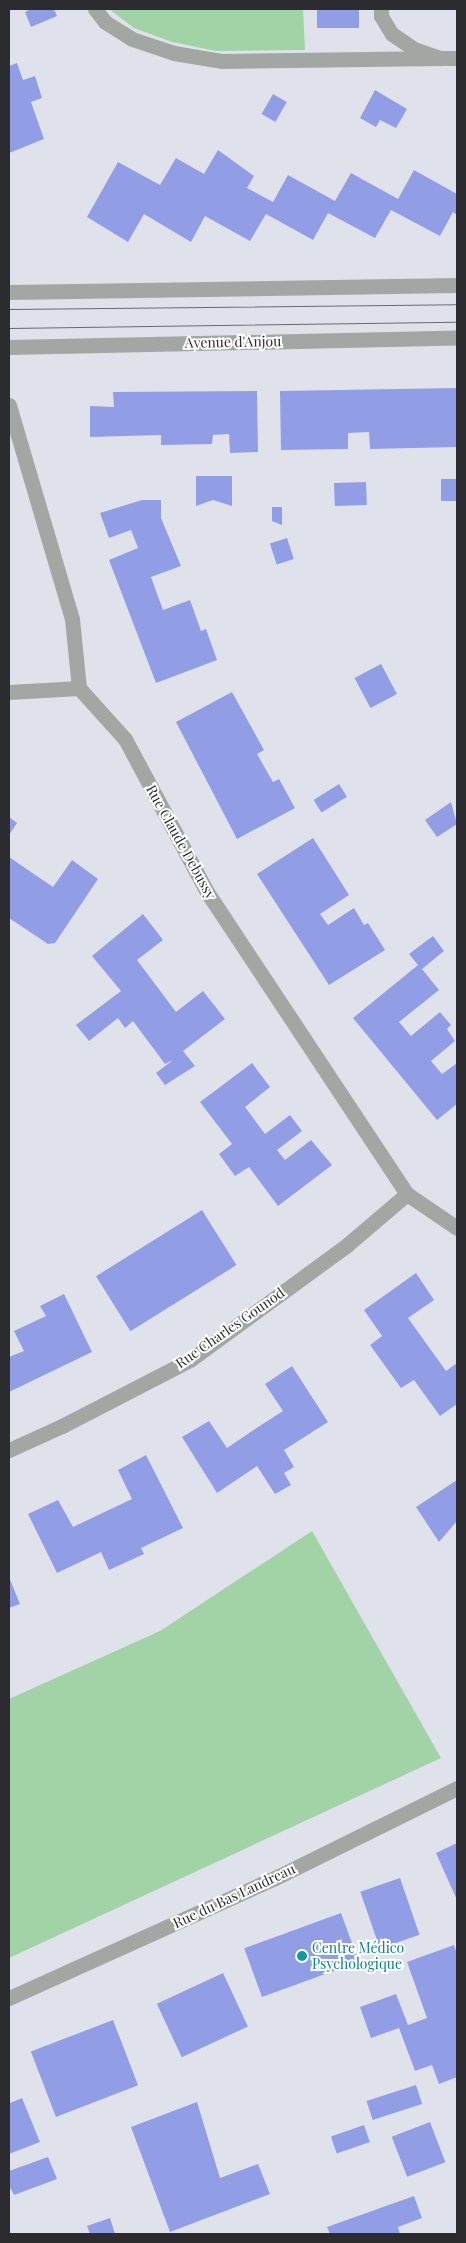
<!DOCTYPE html>
<meta charset="utf-8">
<style>
body{margin:0}
#map{position:relative;width:466px;height:2243px;overflow:hidden;background:#e0e2eb;font-family:"Playfair Display",serif}
div>[style]{position:absolute}
[style*='--x']{left:calc(var(--x)*1px);top:calc(var(--y)*1px);width:calc(var(--w)*1px);rotate:calc(var(--a)*1deg)}
.green>*{inset:0;background:#a2d3a6}
.building>*{inset:0;background:#919ee5;transform-origin:0 0}
.service>*{height:15px;margin:-7.5px;padding:0 7.5px;transform-origin:7.5px;border-radius:7.5px;background:#a3a7a4}
.minor>*{height:15px;margin:-7.5px;padding:0 7.5px;transform-origin:7.5px;border-radius:7.5px;background:#a3a7a4}
.tram>*{height:1px;margin:-0.5px;padding:0 0.5px;transform-origin:0.5px;border-radius:0.5px;background:#696a70}
.dots>*{width:14px;height:14px;translate:-50% -50%;box-sizing:border-box;border:2px solid #fff;border-radius:50%}
span{translate:-50% -50%;white-space:nowrap;text-align:center;line-height:1.15;-webkit-text-stroke:4px #fff;paint-order:stroke}
.street-label{font-size:14px;color:#2c2c30}
.culture-label{font-size:14px;color:#0d838f}
.left{translate:0 -50%;text-align:left}
.frame{position:absolute;inset:0;border:10px solid #2c2c30;pointer-events:none}
</style>
<div id="map">
<div class="green">
<div style="clip-path:polygon(109px 9px,303px 9px,305px 50px,216px 51px,172px 42px,134px 28px)"></div>
<div style="clip-path:polygon(312px 1531px,441px 1758px,9px 1958px,9px 1699px,160px 1631px)"></div>
</div>
<div class="building">
<div style="clip-path:polygon(31px 9px,54px 9px,57px 16px,31px 27px,25px 12px)"></div>
<div style="left:317px;top:9px;width:42px;height:19px"></div>
<div style="clip-path:polygon(17px 63px,23px 80px,35px 76px,42px 98px,31px 102px,44px 139px,9px 153px,9px 66px)"></div>
<div style="clip-path:polygon(375px 90px,407px 109px,396px 128px,380px 120px,376px 127px,360px 118px)"></div>
<div style="left:273px;top:94px;width:16px;height:23px;rotate:30deg"></div>
<div style="clip-path:polygon(218px 150px,254px 176px,247px 188px,273px 202px,288px 175px,335px 201px,351px 173px,398px 199px,414px 170px,457px 194px,457px 215px,453px 212px,440px 236px,391px 210px,375px 238px,328px 213px,313px 240px,266px 214px,250px 241px,205px 216px,191px 242px,144px 214px,128px 242px,87px 217px,118px 162px,160px 185px,176px 158px,204px 174px)"></div>
<div style="clip-path:polygon(457px 388px,456px 447px,370px 449px,369px 432px,348px 433px,348px 449px,281px 450px,280px 391px)"></div>
<div style="clip-path:polygon(257px 391px,258px 452px,230px 453px,229px 434px,213px 435px,212px 444px,161px 445px,161px 435px,90px 437px,90px 406px,114px 407px,113px 392px)"></div>
<div style="clip-path:polygon(196px 476px,232px 476px,232px 506px,213px 500px,196px 506px)"></div>
<div style="left:441px;top:479px;width:16px;height:22px"></div>
<div style="left:366px;top:482px;width:23px;height:32px;rotate:88deg"></div>
<div style="clip-path:polygon(142px 500px,161px 500px,161px 518px,181px 566px,151px 577px,163px 610px,190px 600px,201px 631px,206px 629px,217px 660px,156px 683px,109px 560px,138px 548px,131px 530px,109px 538px,100px 513px)"></div>
<div style="clip-path:polygon(272px 507px,282px 507px,282px 525px,272px 521px)"></div>
<div style="left:287px;top:538px;width:22px;height:18px;rotate:72deg"></div>
<div style="left:381px;top:664px;width:34px;height:30px;rotate:62deg"></div>
<div style="clip-path:polygon(232px 692px,264px 750px,257px 754px,273px 782px,279px 779px,295px 808px,237px 839px,176px 722px)"></div>
<div style="left:339px;top:784px;width:15px;height:30px;rotate:58deg"></div>
<div style="clip-path:polygon(451px 802px,457px 824px,437px 837px,425px 820px)"></div>
<div style="clip-path:polygon(9px 817px,17px 823px,9px 835px)"></div>
<div style="clip-path:polygon(313px 838px,349px 895px,320px 914px,328px 925px,354px 908px,364px 925px,368px 923px,385px 950px,329px 985px,257px 874px)"></div>
<div style="clip-path:polygon(9px 857px,53px 887px,72px 860px,98px 879px,55px 943px,48px 944px,9px 918px)"></div>
<div style="clip-path:polygon(143px 914px,163px 940px,137px 960px,176px 1012px,203px 991px,225px 1019px,183px 1051px,195px 1066px,165px 1085px,156px 1073px,173px 1060px,165px 1064px,133px 1021px,125px 1028px,118px 1018px,89px 1041px,76px 1025px,121px 991px,92px 956px)"></div>
<div style="clip-path:polygon(433px 936px,444px 951px,422px 969px,439px 990px,399px 1022px,411px 1036px,440px 1012px,451px 1025px,447px 1029px,455px 1041px,431px 1061px,442px 1074px,457px 1063px,457px 1104px,437px 1120px,353px 1018px,418px 965px,409px 954px)"></div>
<div style="clip-path:polygon(252px 1063px,270px 1087px,245px 1107px,265px 1134px,290px 1115px,302px 1131px,277px 1150px,285px 1160px,311px 1140px,332px 1165px,278px 1206px,249px 1167px,235px 1176px,219px 1154px,232px 1144px,200px 1102px)"></div>
<div style="left:202px;top:1210px;width:65px;height:125px;rotate:58deg"></div>
<div style="clip-path:polygon(416px 1273px,434px 1300px,408px 1318px,446px 1371px,457px 1363px,457px 1404px,440px 1416px,414px 1380px,401px 1388px,370px 1345px,382px 1336px,364px 1310px)"></div>
<div style="clip-path:polygon(64px 1294px,92px 1352px,9px 1392px,9px 1357px,24px 1351px,14px 1331px,46px 1316px,40px 1306px)"></div>
<div style="clip-path:polygon(292px 1366px,328px 1422px,284px 1450px,294px 1467px,284px 1473px,291px 1485px,275px 1494px,257px 1466px,217px 1493px,182px 1437px,209px 1421px,227px 1448px,255px 1429px,283px 1411px,265px 1384px)"></div>
<div style="clip-path:polygon(146px 1455px,183px 1528px,141px 1548px,144px 1554px,109px 1570px,101px 1552px,57px 1573px,28px 1514px,58px 1500px,73px 1527px,132px 1499px,118px 1470px)"></div>
<div style="clip-path:polygon(457px 1480px,457px 1521px,439px 1542px,416px 1507px)"></div>
<div style="clip-path:polygon(9px 1577px,20px 1604px,9px 1608px)"></div>
<div style="clip-path:polygon(457px 1843px,457px 1900px,436px 1853px)"></div>
<div style="left:400px;top:1878px;width:60px;height:42px;rotate:71deg"></div>
<div style="left:341px;top:1913px;width:52px;height:103px;rotate:70deg"></div>
<div style="clip-path:polygon(454px 1945px,457px 1954px,457px 2077px,439px 2084px,432px 2065px,415px 2071px,399px 2028px,371px 2038px,360px 2007px,396px 1994px,408px 2025px,427px 2018px,407px 1962px)"></div>
<div style="left:223px;top:1973px;width:59px;height:73px;rotate:65deg"></div>
<div style="left:113px;top:2020px;width:70px;height:88px;rotate:69deg"></div>
<div style="left:416px;top:2085px;width:20px;height:52px;rotate:72deg"></div>
<div style="clip-path:polygon(22px 2098px,40px 2142px,9px 2154px,9px 2099px,10px 2103px)"></div>
<div style="clip-path:polygon(197px 2102px,220px 2178px,258px 2164px,270px 2194px,170px 2232px,131px 2127px)"></div>
<div style="left:430px;top:2122px;width:43px;height:41px;rotate:69deg"></div>
<div style="left:364px;top:2125px;width:18px;height:35px;rotate:71deg"></div>
<div style="clip-path:polygon(48px 2157px,57px 2179px,14px 2195px,11px 2189px,9px 2190px,9px 2171px)"></div>
<div style="clip-path:polygon(414px 2196px,422px 2218px,398px 2227px,400px 2234px,330px 2234px,327px 2227px)"></div>
<div style="clip-path:polygon(110px 2218px,115px 2234px,90px 2234px,87px 2226px)"></div>
</div>
<div class="service">
<div style="--x:95;--y:9;--w:16;--a:52"></div>
<div style="--x:105;--y:22;--w:32;--a:32"></div>
<div style="--x:132;--y:39;--w:44;--a:18.4"></div>
<div style="--x:174;--y:53;--w:49;--a:9.5"></div>
<div style="--x:222;--y:61;--w:218;--a:-0.8"></div>
<div style="--x:381;--y:9;--w:7;--a:90"></div>
<div style="--x:381;--y:16;--w:21;--a:59"></div>
<div style="--x:392;--y:34;--w:27;--a:34"></div>
<div style="--x:414;--y:49;--w:28;--a:19"></div>
<div style="--x:440;--y:58;--w:17;--a:0"></div>
</div>
<div class="minor">
<div style="--x:9;--y:292;--w:448;--a:-0.9"></div>
<div style="--x:9;--y:347;--w:448;--a:-1.2"></div>
<div style="--x:9;--y:405;--w:223;--a:73.6"></div>
<div style="--x:72;--y:619;--w:69;--a:84.2"></div>
<div style="--x:79;--y:688;--w:69;--a:48"></div>
<div style="--x:125;--y:739;--w:174;--a:61.8"></div>
<div style="--x:207;--y:892;--w:362;--a:56.5"></div>
<div style="--x:407;--y:1194;--w:60;--a:34.2"></div>
<div style="--x:9;--y:692;--w:70;--a:-3.3"></div>
<div style="--x:9;--y:1450;--w:58;--a:-24.4"></div>
<div style="--x:62;--y:1426;--w:144;--a:-27.3"></div>
<div style="--x:190;--y:1360;--w:195;--a:-36.2"></div>
<div style="--x:347;--y:1245;--w:79;--a:-40.4"></div>
<div style="--x:9;--y:1998;--w:292;--a:-24.3"></div>
<div style="--x:275;--y:1878;--w:203;--a:-26.3"></div>
</div>
<div class="tram">
<div style="--x:9;--y:309;--w:448;--a:-0.6"></div>
<div style="--x:9;--y:328;--w:448;--a:-0.8"></div>
</div>
<div class="dots">
<div style="left:302px;top:1956px;background:#0f9aa8"></div>
</div>
<div class="street-label">
<span style="left:233px;top:342px;rotate:-1deg">Avenue d'Anjou</span>
<span style="left:181px;top:842px;rotate:61deg">Rue Claude Debussy</span>
<span style="left:230px;top:1328px;rotate:-35deg">Rue Charles Gounod</span>
<span style="left:234px;top:1896px;rotate:-25deg">Rue du Bas Landreau</span>
</div>
<div class="culture-label">
<span class="left" style="left:312px;top:1956px">Centre Médico<br>Psychologique</span>
</div>
<div class="frame"></div>
</div>
